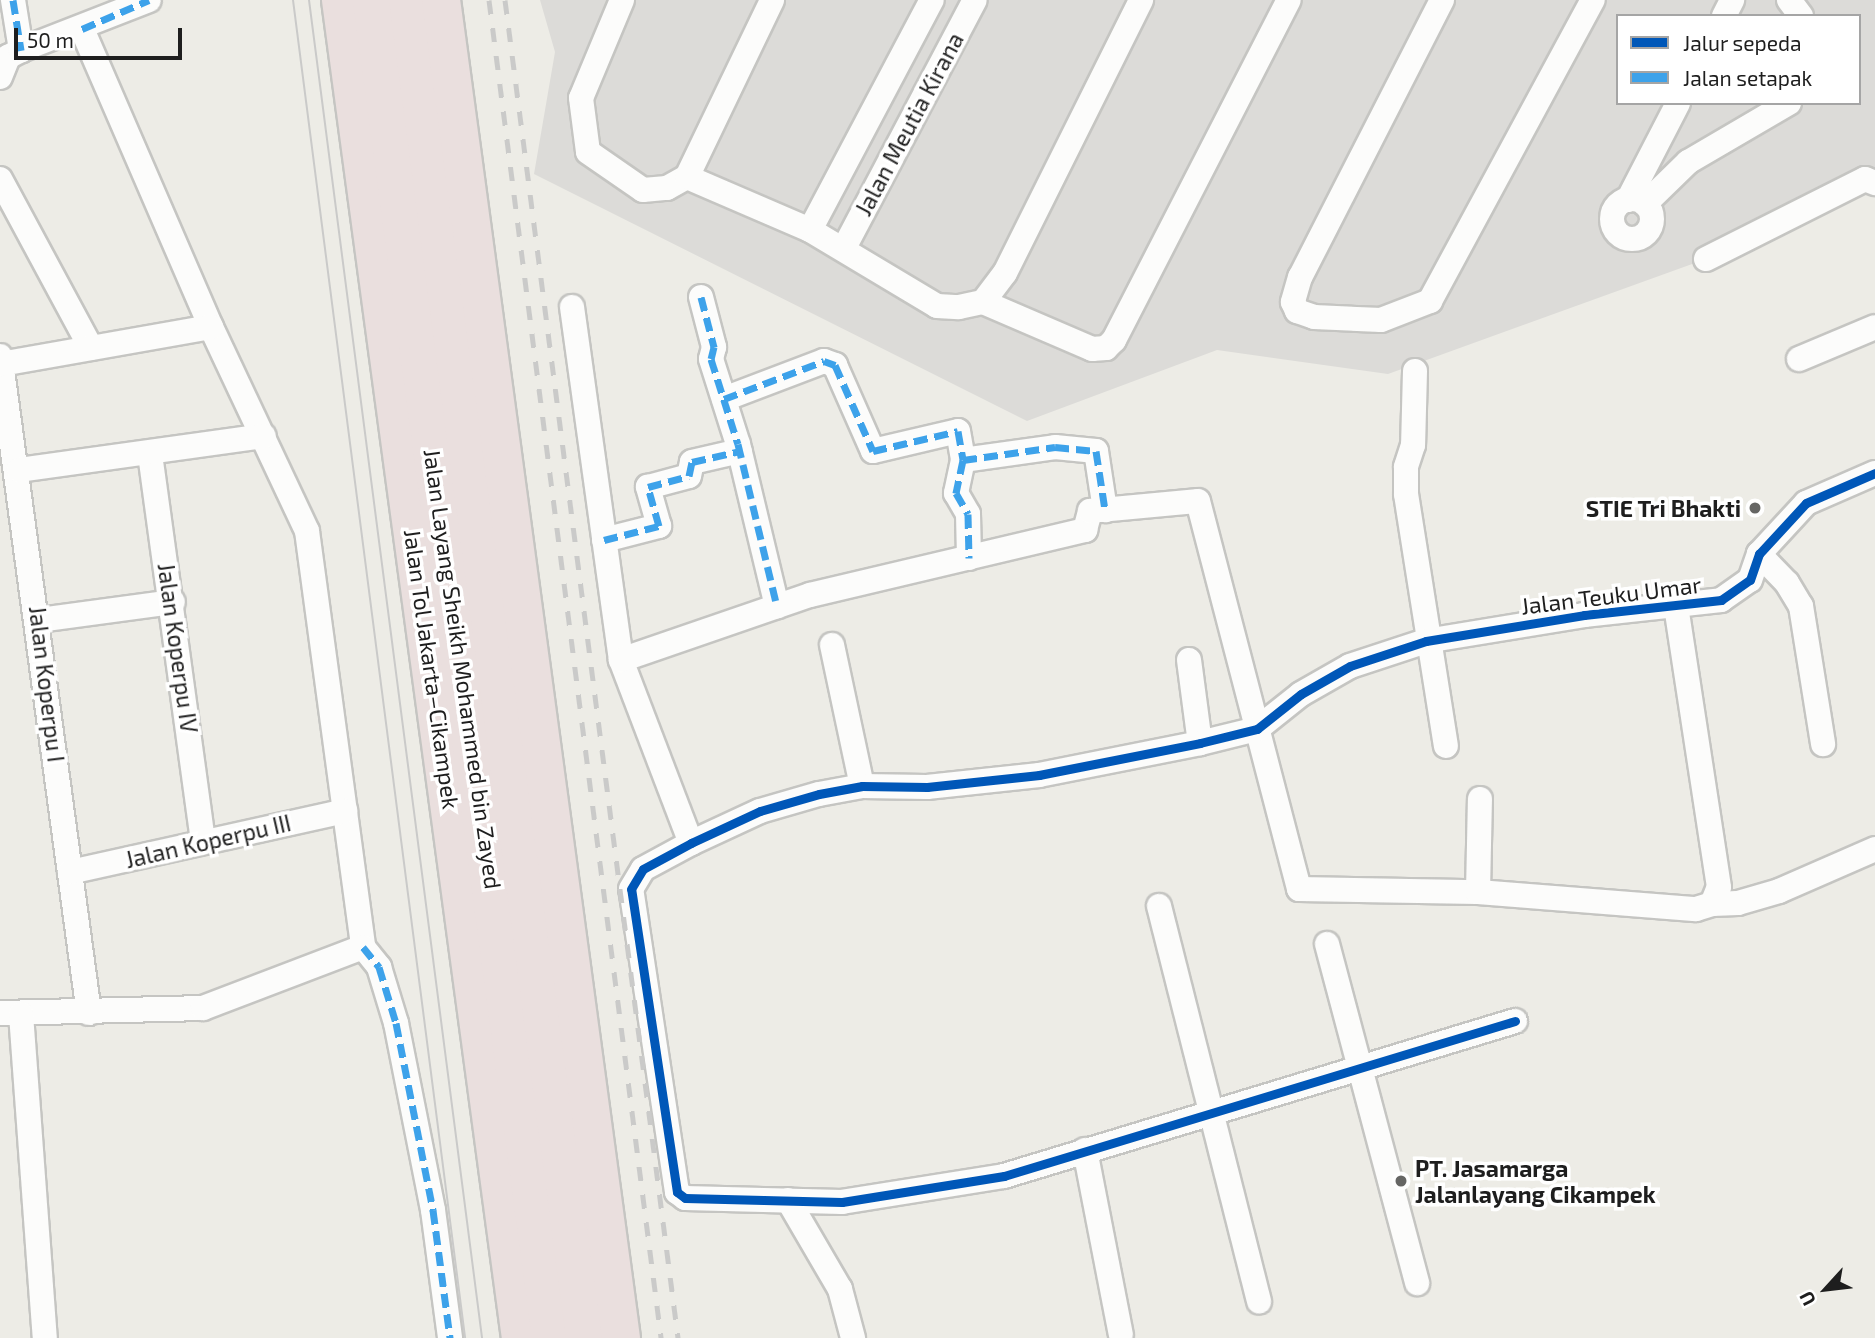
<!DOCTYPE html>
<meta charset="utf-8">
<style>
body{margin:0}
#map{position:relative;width:1875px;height:1338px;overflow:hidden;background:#edece6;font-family:"Exo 2",sans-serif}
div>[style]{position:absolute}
.residential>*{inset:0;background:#dcdbd8}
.roads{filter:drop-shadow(2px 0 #c5c5c2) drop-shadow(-2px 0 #c5c5c2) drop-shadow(0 2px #c5c5c2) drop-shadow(0 -2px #c5c5c2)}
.street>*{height:24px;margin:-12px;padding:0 12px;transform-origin:12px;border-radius:12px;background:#fcfcfb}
.street>.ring{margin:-12px;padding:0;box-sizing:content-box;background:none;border:24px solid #fcfcfb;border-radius:50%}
.highway>*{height:38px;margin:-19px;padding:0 19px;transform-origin:19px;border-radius:19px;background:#eadfde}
.tram>*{height:2px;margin:-1px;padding:0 1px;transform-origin:1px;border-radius:1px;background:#cacac9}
.rail>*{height:5px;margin-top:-2.5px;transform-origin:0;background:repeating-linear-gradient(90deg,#cacac9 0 14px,transparent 0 28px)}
.quiet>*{height:7px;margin-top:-3.5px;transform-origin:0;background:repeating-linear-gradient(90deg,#3da2ea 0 14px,transparent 0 21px)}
.cycleway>*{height:9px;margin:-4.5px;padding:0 4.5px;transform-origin:4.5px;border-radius:4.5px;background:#0057b8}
.dots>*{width:19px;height:19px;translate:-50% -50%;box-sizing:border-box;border:4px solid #fff;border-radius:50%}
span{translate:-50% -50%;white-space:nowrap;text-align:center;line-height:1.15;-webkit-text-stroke:7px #fff;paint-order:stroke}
.street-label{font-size:23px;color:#1e1e1e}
.poi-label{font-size:23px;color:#1e1e1e;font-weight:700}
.right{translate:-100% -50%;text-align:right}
.left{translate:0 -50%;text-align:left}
.legend{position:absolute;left:1616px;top:14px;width:245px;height:91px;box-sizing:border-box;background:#fff;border:2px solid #a5a5a5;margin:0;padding:9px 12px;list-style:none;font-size:21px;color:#1e1e1e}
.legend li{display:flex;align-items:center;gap:14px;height:35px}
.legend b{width:35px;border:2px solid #a5a5a5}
.north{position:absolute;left:1791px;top:1254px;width:70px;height:70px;-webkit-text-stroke:5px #fff;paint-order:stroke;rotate:243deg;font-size:19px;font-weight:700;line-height:28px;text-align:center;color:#1e1e1e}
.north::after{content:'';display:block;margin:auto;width:24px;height:32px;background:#1e1e1e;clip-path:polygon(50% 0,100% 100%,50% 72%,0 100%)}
.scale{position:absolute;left:14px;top:28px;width:168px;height:32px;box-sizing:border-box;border:4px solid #1e1e1e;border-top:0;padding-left:9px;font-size:21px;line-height:24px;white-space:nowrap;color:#1e1e1e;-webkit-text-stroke:5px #fff;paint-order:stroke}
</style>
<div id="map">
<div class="residential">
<i style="clip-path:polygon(evenodd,540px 0,1875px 0,1875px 178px,1706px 259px,1388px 374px,1217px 350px,1027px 421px,534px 174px,555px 52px,540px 0,1618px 16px,1859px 16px,1859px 103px,1618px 103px,1618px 16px)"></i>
</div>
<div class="roads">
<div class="street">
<i style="left:13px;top:0;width:51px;rotate:80.9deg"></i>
<i style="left:622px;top:0;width:106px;rotate:112.7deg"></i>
<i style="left:581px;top:98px;width:54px;rotate:82.6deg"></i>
<i style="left:588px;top:152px;width:67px;rotate:34.6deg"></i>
<i style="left:643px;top:190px;width:24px;rotate:-5deg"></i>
<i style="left:667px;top:188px;width:23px;rotate:-29deg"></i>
<i style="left:687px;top:177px;width:134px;rotate:23.3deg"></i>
<i style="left:810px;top:230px;width:148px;rotate:30.9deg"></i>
<i style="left:937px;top:306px;width:22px;rotate:3deg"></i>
<i style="left:959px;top:307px;width:25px;rotate:-12deg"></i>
<i style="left:983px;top:302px;width:36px;rotate:-53deg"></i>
<i style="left:1005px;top:273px;width:305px;rotate:-63.5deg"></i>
<i style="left:1442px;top:0;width:311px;rotate:117.1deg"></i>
<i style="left:1300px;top:277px;width:26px;rotate:106deg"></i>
<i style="left:1293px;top:302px;width:10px;rotate:66deg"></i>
<i style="left:1297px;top:311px;width:18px;rotate:19deg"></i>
<i style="left:1314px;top:317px;width:67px;rotate:2.6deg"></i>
<i style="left:1381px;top:320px;width:53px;rotate:-21.2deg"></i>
<i style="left:1430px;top:301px;width:342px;rotate:-61.6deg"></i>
<i style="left:1789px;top:0;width:20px;rotate:53deg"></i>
<i style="left:1724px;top:16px;width:18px;rotate:-63deg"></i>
<i style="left:82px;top:29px;width:325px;rotate:66.6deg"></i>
<i style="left:211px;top:327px;width:225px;rotate:64.8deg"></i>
<i style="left:307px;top:531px;width:420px;rotate:82.3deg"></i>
<i style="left:363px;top:947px;width:26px;rotate:51deg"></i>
<i style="left:379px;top:967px;width:59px;rotate:73.1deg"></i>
<i style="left:396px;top:1023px;width:191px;rotate:78.8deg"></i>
<i style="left:433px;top:1210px;width:129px;rotate:82.4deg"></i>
<i style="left:0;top:77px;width:22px;rotate:-68deg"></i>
<i style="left:8px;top:57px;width:15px;rotate:-28deg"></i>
<i style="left:21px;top:50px;width:137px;rotate:-21.3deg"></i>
<i style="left:687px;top:177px;width:196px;rotate:-64.3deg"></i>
<i style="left:0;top:179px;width:192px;rotate:61.7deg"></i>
<i class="ring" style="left:1612px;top:199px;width:16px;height:16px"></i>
<i style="left:1628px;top:200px;width:109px;rotate:-62.7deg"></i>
<i style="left:1645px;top:204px;width:60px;rotate:-44.3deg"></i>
<i style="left:1688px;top:162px;width:117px;rotate:-30.3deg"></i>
<i style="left:810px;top:230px;width:260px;rotate:-62.1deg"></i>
<i style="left:844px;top:248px;width:280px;rotate:-62.2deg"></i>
<i style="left:1706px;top:259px;width:178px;rotate:-26.7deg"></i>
<i style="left:1865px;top:179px;width:11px;rotate:22deg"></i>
<i style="left:701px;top:297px;width:52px;rotate:75.4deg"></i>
<i style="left:714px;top:347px;width:12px;rotate:104deg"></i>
<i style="left:711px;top:359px;width:89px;rotate:72.4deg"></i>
<i style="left:738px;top:444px;width:167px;rotate:76.5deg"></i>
<i style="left:983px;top:302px;width:119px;rotate:23.3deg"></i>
<i style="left:1092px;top:349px;width:14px;rotate:-4deg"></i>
<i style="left:1106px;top:348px;width:11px;rotate:-45deg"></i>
<i style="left:1114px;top:340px;width:382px;rotate:-62.8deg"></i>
<i style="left:572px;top:307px;width:356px;rotate:82.1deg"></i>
<i style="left:621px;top:660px;width:196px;rotate:69.1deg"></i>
<i style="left:0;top:356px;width:663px;rotate:82.29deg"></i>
<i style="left:1799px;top:359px;width:82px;rotate:-22.8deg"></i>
<i style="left:1px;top:364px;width:213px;rotate:-10deg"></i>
<i style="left:1415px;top:371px;width:74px;rotate:91.5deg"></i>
<i style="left:1413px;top:445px;width:23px;rotate:108deg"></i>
<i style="left:1406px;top:467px;width:27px;rotate:90deg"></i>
<i style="left:1406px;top:494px;width:255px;rotate:81deg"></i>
<i style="left:724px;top:399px;width:107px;rotate:-20.8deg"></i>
<i style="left:824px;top:361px;width:12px;rotate:20deg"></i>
<i style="left:835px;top:365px;width:94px;rotate:66.2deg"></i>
<i style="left:873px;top:451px;width:87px;rotate:-13.2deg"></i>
<i style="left:958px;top:431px;width:29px;rotate:80deg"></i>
<i style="left:963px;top:460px;width:34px;rotate:102deg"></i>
<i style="left:956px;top:493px;width:24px;rotate:60deg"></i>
<i style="left:968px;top:514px;width:44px;rotate:88.7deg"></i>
<i style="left:150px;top:454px;width:391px;rotate:82.2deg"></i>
<i style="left:963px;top:460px;width:93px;rotate:-8deg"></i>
<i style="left:1055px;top:447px;width:41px;rotate:5.6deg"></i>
<i style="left:1096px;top:451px;width:60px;rotate:81.3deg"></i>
<i style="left:19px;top:470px;width:247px;rotate:-7.9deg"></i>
<i style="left:604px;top:540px;width:57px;rotate:-14.3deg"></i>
<i style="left:659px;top:526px;width:41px;rotate:-105.8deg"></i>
<i style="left:648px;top:487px;width:42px;rotate:-15deg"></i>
<i style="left:689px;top:476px;width:14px;rotate:-78deg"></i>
<i style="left:692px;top:462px;width:49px;rotate:-12.9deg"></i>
<i style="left:1759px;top:554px;width:40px;rotate:46deg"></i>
<i style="left:1787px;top:583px;width:27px;rotate:59deg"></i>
<i style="left:1801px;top:606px;width:140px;rotate:80.9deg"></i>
<i style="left:39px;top:620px;width:135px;rotate:-7.7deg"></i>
<i style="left:832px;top:645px;width:144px;rotate:78deg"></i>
<i style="left:621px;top:660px;width:200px;rotate:-19deg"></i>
<i style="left:810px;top:595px;width:283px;rotate:-13.3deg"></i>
<i style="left:1085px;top:530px;width:20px;rotate:-75deg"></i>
<i style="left:1090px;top:511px;width:108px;rotate:-5.3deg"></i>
<i style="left:1198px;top:501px;width:401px;rotate:75.4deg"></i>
<i style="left:1299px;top:889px;width:179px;rotate:1deg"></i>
<i style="left:1478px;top:892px;width:219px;rotate:4.5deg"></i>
<i style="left:1696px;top:909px;width:17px;rotate:-17deg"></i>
<i style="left:1712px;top:904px;width:18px;rotate:-68deg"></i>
<i style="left:1719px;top:887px;width:283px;rotate:-98.7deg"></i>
<i style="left:1189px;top:660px;width:84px;rotate:82.5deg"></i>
<i style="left:70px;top:872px;width:282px;rotate:-12.5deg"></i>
<i style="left:1478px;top:892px;width:93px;rotate:-88.8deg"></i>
<i style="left:1712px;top:904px;width:26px;rotate:-2deg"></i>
<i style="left:1738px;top:903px;width:43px;rotate:-16.3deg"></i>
<i style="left:1779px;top:891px;width:105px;rotate:-23.6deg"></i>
<i style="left:1159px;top:906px;width:408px;rotate:75.8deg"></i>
<i style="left:1327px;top:944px;width:351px;rotate:75.1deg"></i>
<i style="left:0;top:1013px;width:203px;rotate:-1.4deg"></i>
<i style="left:203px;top:1008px;width:171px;rotate:-20.9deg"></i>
<i style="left:21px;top:1014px;width:325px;rotate:85.8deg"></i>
<i style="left:1515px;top:1021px;width:534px;rotate:163.13deg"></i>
<i style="left:1004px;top:1176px;width:164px;rotate:170.9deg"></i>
<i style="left:842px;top:1202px;width:157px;rotate:-178.5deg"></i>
<i style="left:685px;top:1198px;width:10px;rotate:-143deg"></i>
<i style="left:677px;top:1192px;width:306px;rotate:-98.6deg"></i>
<i style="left:631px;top:889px;width:23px;rotate:-59deg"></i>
<i style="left:643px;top:869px;width:55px;rotate:-28.4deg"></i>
<i style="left:691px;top:843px;width:76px;rotate:-24.9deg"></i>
<i style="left:760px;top:811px;width:61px;rotate:-16.1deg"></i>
<i style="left:819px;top:794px;width:44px;rotate:-10.5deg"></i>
<i style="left:862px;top:786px;width:65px;rotate:0.9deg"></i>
<i style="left:927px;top:787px;width:113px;rotate:-6.1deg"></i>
<i style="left:1039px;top:775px;width:164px;rotate:-11.2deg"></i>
<i style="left:1200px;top:743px;width:59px;rotate:-13.8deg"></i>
<i style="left:1257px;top:729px;width:56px;rotate:-38.5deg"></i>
<i style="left:1301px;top:694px;width:56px;rotate:-29.7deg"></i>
<i style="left:1350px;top:666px;width:80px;rotate:-18.2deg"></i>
<i style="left:1426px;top:641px;width:160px;rotate:-9.3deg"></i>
<i style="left:1584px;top:615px;width:138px;rotate:-6.2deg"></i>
<i style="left:1721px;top:600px;width:35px;rotate:-35deg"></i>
<i style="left:1750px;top:580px;width:28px;rotate:-71deg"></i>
<i style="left:1759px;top:554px;width:69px;rotate:-47.3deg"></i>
<i style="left:1806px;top:503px;width:75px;rotate:-23.5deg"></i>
<i style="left:1085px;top:1150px;width:188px;rotate:79deg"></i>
<i style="left:788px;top:1200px;width:103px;rotate:59.7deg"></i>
<i style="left:840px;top:1289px;width:51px;rotate:75.1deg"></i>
</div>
<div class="highway">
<i style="left:341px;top:0;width:1350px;rotate:82.34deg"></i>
<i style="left:372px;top:0;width:1350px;rotate:82.38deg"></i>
<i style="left:408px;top:0;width:1350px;rotate:82.46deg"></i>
<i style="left:441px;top:0;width:1350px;rotate:82.34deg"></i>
</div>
</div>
<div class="tram">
<i style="left:293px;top:0;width:1349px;rotate:82.67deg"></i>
<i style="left:309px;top:0;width:1349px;rotate:82.63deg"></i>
</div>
<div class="rail">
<i style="left:489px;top:0;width:1349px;rotate:82.67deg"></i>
<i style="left:505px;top:0;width:1349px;rotate:82.63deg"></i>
</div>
<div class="quiet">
<i style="left:13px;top:0;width:51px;rotate:80.9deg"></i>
<i style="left:82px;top:29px;width:73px;rotate:-23.4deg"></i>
<i style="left:701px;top:297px;width:52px;rotate:75.4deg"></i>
<i style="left:714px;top:347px;width:12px;rotate:104deg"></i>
<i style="left:711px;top:359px;width:89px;rotate:72.4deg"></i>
<i style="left:738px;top:444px;width:167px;rotate:76.5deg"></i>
<i style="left:724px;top:399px;width:107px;rotate:-20.8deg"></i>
<i style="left:824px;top:361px;width:12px;rotate:20deg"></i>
<i style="left:835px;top:365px;width:94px;rotate:66.2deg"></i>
<i style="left:873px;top:451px;width:87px;rotate:-13.2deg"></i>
<i style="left:958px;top:431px;width:29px;rotate:80deg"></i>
<i style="left:963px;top:460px;width:34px;rotate:102deg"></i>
<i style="left:956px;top:493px;width:24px;rotate:60deg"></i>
<i style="left:968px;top:514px;width:44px;rotate:88.7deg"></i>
<i style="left:963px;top:460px;width:93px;rotate:-8deg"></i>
<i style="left:1055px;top:447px;width:41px;rotate:5.6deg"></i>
<i style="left:1096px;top:451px;width:60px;rotate:81.3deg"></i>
<i style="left:604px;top:540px;width:57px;rotate:-14.3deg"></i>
<i style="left:659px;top:526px;width:41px;rotate:-105.8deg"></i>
<i style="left:648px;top:487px;width:42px;rotate:-15deg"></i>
<i style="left:689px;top:476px;width:14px;rotate:-78deg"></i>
<i style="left:692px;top:462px;width:49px;rotate:-12.9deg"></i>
<i style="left:363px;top:947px;width:26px;rotate:51deg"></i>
<i style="left:379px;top:967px;width:59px;rotate:73.1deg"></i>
<i style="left:396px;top:1023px;width:191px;rotate:78.8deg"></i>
<i style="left:433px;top:1210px;width:129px;rotate:82.4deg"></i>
</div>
<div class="cycleway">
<i style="left:1515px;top:1021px;width:534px;rotate:163.13deg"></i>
<i style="left:1004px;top:1176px;width:164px;rotate:170.9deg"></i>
<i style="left:842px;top:1202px;width:157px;rotate:-178.5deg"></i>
<i style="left:685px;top:1198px;width:10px;rotate:-143deg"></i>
<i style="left:677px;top:1192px;width:306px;rotate:-98.6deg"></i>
<i style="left:631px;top:889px;width:23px;rotate:-59deg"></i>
<i style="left:643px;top:869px;width:55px;rotate:-28.4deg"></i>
<i style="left:691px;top:843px;width:76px;rotate:-24.9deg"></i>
<i style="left:760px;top:811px;width:61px;rotate:-16.1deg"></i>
<i style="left:819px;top:794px;width:44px;rotate:-10.5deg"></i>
<i style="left:862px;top:786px;width:65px;rotate:0.9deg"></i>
<i style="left:927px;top:787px;width:113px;rotate:-6.1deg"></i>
<i style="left:1039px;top:775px;width:164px;rotate:-11.2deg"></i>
<i style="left:1200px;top:743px;width:59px;rotate:-13.8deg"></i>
<i style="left:1257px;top:729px;width:56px;rotate:-38.5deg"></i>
<i style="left:1301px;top:694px;width:56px;rotate:-29.7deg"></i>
<i style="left:1350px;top:666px;width:80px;rotate:-18.2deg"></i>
<i style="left:1426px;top:641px;width:160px;rotate:-9.3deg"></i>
<i style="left:1584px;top:615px;width:138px;rotate:-6.2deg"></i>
<i style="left:1721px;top:600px;width:35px;rotate:-35deg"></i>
<i style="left:1750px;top:580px;width:28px;rotate:-71deg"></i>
<i style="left:1759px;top:554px;width:69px;rotate:-47.3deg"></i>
<i style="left:1806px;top:503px;width:75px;rotate:-23.5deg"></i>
</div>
<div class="dots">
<i style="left:1755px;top:508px;background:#666664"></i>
<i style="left:1401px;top:1181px;background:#666664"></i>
</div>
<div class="street-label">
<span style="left:909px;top:124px;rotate:-62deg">Jalan Meutia Kirana</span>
<span style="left:1611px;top:595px;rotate:-7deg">Jalan Teuku Umar</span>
<span style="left:178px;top:648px;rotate:82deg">Jalan Koperpu IV</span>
<span style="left:432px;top:669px;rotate:82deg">Jalan Tol Jakarta–Cikampek</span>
<span style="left:463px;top:669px;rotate:82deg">Jalan Layang Sheikh Mohammed bin Zayed</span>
<span style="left:47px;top:684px;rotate:83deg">Jalan Koperpu I</span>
<span style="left:208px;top:841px;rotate:-13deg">Jalan Koperpu III</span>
</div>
<div class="poi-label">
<span class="right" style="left:1741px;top:508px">STIE Tri Bhakti</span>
<span class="left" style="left:1415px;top:1181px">PT. Jasamarga<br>Jalanlayang Cikampek</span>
</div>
<ul class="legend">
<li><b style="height:9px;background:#0057b8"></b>Jalur sepeda</li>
<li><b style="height:9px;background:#3da2ea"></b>Jalan setapak</li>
</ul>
<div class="north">U</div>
<div class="scale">50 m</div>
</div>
